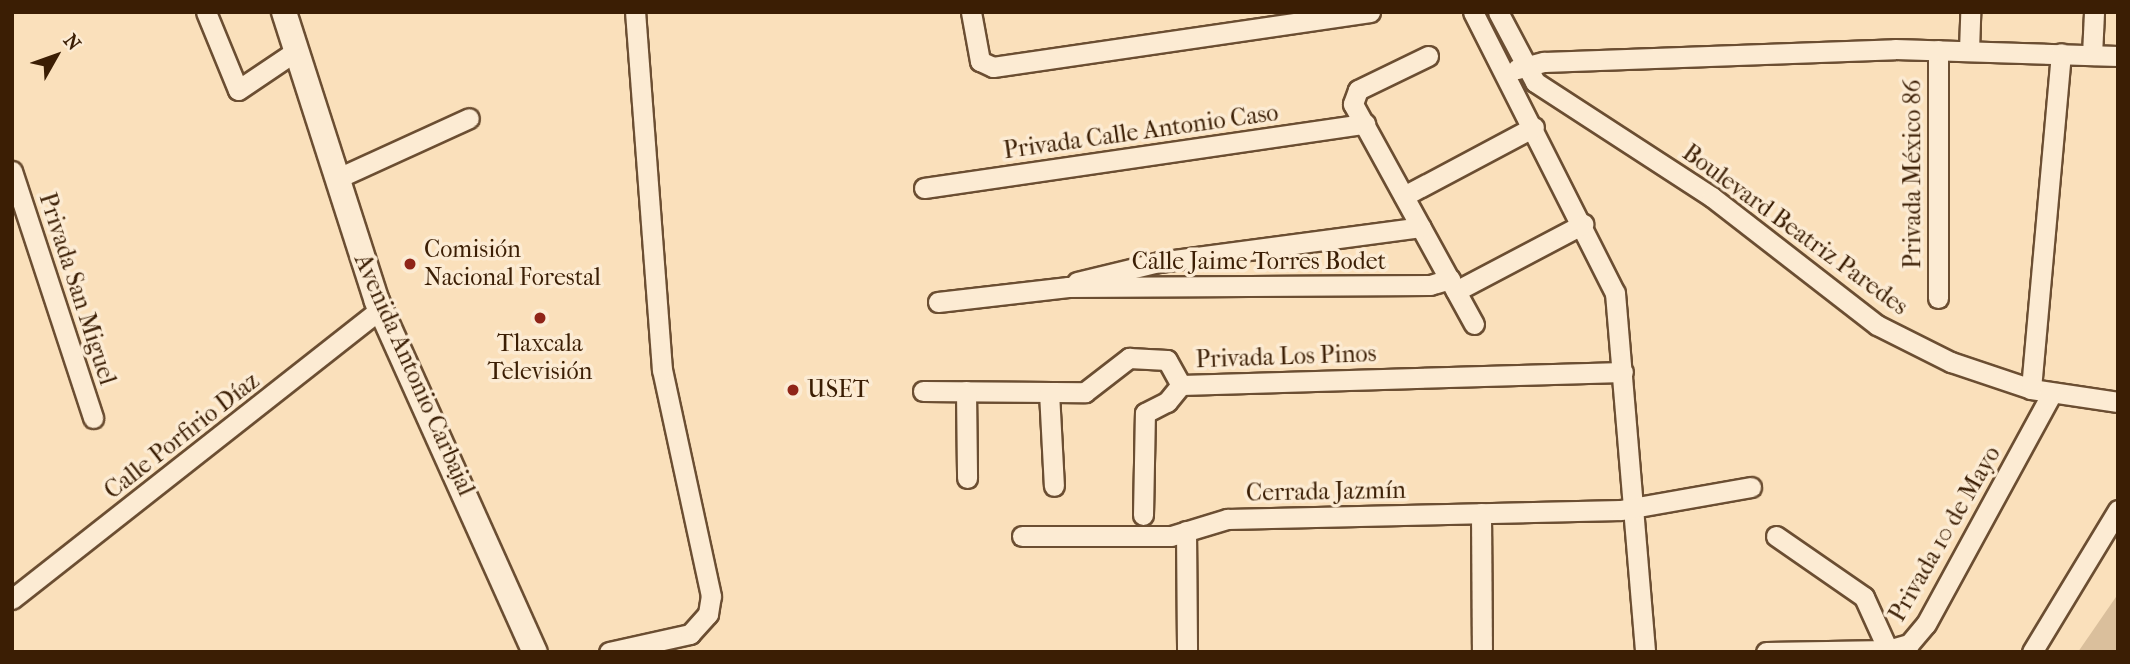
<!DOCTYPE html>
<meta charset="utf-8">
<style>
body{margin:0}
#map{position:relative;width:2130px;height:664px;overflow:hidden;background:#fae0bb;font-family:"IM FELL French Canon",serif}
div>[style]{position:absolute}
.green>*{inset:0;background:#dabf9c}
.roads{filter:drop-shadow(2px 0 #6b4e32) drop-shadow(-2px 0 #6b4e32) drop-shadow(0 2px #6b4e32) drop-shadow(0 -2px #6b4e32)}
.minor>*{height:19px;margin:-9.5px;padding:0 9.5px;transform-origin:9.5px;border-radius:9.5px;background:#fcebd3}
.tertiary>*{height:24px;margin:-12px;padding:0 12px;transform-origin:12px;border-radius:12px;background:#fcebd3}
.dots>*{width:19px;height:19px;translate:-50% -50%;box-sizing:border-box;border:4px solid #fcebd3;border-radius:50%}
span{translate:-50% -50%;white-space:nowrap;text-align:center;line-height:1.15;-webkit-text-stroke:7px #fcebd3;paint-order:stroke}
.street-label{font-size:24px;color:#3b1e04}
.poi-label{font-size:24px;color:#3b1e04}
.left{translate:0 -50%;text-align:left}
.frame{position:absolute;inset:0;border:14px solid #3b1e04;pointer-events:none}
.north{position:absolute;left:21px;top:21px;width:70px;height:70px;-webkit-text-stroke:5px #fcebd3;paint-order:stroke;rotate:50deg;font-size:19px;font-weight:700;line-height:28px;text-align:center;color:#3b1e04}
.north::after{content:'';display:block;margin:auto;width:24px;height:32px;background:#3b1e04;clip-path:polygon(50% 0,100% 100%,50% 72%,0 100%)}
</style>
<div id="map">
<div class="green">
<i style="clip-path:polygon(2118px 594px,2118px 652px,2078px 652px)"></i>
</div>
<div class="roads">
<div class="minor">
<i style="left:206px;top:12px;width:84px;rotate:67.7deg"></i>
<i style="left:238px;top:90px;width:70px;rotate:-33.9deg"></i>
<i style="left:971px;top:12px;width:50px;rotate:79.6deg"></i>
<i style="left:980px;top:61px;width:14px;rotate:25deg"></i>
<i style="left:993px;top:67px;width:381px;rotate:-8.3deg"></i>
<i style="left:1473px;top:12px;width:315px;rotate:63.2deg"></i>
<i style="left:1615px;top:293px;width:360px;rotate:85.2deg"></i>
<i style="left:1498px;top:12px;width:79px;rotate:62.1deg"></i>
<i style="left:1535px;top:82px;width:211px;rotate:33deg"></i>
<i style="left:1712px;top:197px;width:209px;rotate:37.8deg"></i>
<i style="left:1877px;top:325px;width:83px;rotate:26.6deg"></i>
<i style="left:1951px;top:362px;width:84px;rotate:18.6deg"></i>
<i style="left:2031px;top:389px;width:88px;rotate:8.5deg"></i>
<i style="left:1938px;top:50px;width:248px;rotate:90deg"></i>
<i style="left:1969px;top:50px;width:38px;rotate:-88deg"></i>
<i style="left:2092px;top:55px;width:43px;rotate:-87.3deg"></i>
<i style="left:1428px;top:56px;width:78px;rotate:154.1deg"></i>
<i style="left:1358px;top:90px;width:15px;rotate:110deg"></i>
<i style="left:1353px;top:104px;width:251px;rotate:61.2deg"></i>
<i style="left:1517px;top:69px;width:28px;rotate:-15deg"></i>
<i style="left:1544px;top:62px;width:351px;rotate:-2.1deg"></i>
<i style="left:1895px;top:49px;width:223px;rotate:1.8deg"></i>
<i style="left:12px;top:171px;width:260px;rotate:71.8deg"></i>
<i style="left:336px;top:179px;width:146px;rotate:-24.6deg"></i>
<i style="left:924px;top:188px;width:446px;rotate:-8.3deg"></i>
<i style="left:1404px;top:196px;width:147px;rotate:-28deg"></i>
<i style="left:1077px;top:282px;width:84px;rotate:-13.7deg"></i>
<i style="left:1159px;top:262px;width:264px;rotate:-7.6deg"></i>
<i style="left:1456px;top:291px;width:144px;rotate:-27.8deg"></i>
<i style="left:938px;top:302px;width:131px;rotate:-6.6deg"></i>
<i style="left:1068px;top:287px;width:362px;rotate:-0.3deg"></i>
<i style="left:1430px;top:285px;width:21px;rotate:-17deg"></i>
<i style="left:1181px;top:385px;width:442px;rotate:-1.7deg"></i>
<i style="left:2031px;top:389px;width:337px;rotate:-84.9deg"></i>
<i style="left:923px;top:391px;width:162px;rotate:0.4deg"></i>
<i style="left:1085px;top:392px;width:56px;rotate:-37.7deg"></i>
<i style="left:1129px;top:358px;width:38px;rotate:3deg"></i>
<i style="left:1167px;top:360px;width:29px;rotate:61deg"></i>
<i style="left:966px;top:391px;width:87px;rotate:89.3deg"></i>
<i style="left:1049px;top:392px;width:94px;rotate:87deg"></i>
<i style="left:1481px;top:513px;width:139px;rotate:89.6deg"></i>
<i style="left:1143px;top:515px;width:102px;rotate:-88.9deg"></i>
<i style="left:1145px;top:413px;width:25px;rotate:-27deg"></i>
<i style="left:1167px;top:402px;width:22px;rotate:-51deg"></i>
<i style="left:1186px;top:531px;width:121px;rotate:89.5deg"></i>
<i style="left:1022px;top:536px;width:149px"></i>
<i style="left:1171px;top:536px;width:59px;rotate:-16.9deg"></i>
<i style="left:1227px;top:519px;width:394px;rotate:-1.3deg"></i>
<i style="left:1621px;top:510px;width:132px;rotate:-10deg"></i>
<i style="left:1776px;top:536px;width:107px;rotate:34.7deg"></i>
<i style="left:1864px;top:597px;width:58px;rotate:65.6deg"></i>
<i style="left:12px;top:599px;width:469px;rotate:-38.2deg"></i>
<i style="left:609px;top:652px;width:83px;rotate:-12.5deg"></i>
<i style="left:690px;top:634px;width:27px;rotate:-48deg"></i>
<i style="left:708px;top:614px;width:18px;rotate:-81deg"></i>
<i style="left:711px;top:596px;width:231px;rotate:-102.2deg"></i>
<i style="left:662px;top:370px;width:359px;rotate:-94.3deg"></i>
<i style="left:1766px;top:652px;width:122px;rotate:-0.9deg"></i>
<i style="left:1888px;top:650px;width:22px;rotate:-16deg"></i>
<i style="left:1909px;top:644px;width:26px;rotate:-50deg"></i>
<i style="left:1926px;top:624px;width:261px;rotate:-61.4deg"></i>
<i style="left:2032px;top:652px;width:166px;rotate:-58.8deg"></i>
</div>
<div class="tertiary">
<i style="left:284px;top:12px;width:304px;rotate:72.2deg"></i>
<i style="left:377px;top:301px;width:385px;rotate:65.8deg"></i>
</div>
</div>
<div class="dots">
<i style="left:410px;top:264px;background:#8f2418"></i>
<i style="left:540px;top:318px;background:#8f2418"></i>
<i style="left:793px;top:390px;background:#8f2418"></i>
</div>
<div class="street-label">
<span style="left:1141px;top:132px;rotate:-8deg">Privada Calle Antonio Caso</span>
<span style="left:1913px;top:174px;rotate:-90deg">Privada México 86</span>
<span style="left:1795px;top:230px;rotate:36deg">Boulevard Beatriz Paredes</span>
<span style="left:1259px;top:262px">Calle Jaime Torres Bodet</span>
<span style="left:77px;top:289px;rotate:72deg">Privada San Miguel</span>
<span style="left:1286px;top:357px;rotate:-2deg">Privada Los Pinos</span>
<span style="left:414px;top:375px;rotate:66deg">Avenida Antonio Carbajal</span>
<span style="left:182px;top:436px;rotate:-38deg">Calle Porfirio Díaz</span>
<span style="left:1326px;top:492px;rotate:-1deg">Cerrada Jazmín</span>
<span style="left:1945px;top:534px;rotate:-60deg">Privada 10 de Mayo</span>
</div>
<div class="poi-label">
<span class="left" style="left:424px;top:264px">Comisión<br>Nacional Forestal</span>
<span style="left:540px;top:358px">Tlaxcala<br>Televisión</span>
<span class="left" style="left:807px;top:390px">USET</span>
</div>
<div class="frame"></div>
<div class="north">N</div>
</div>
